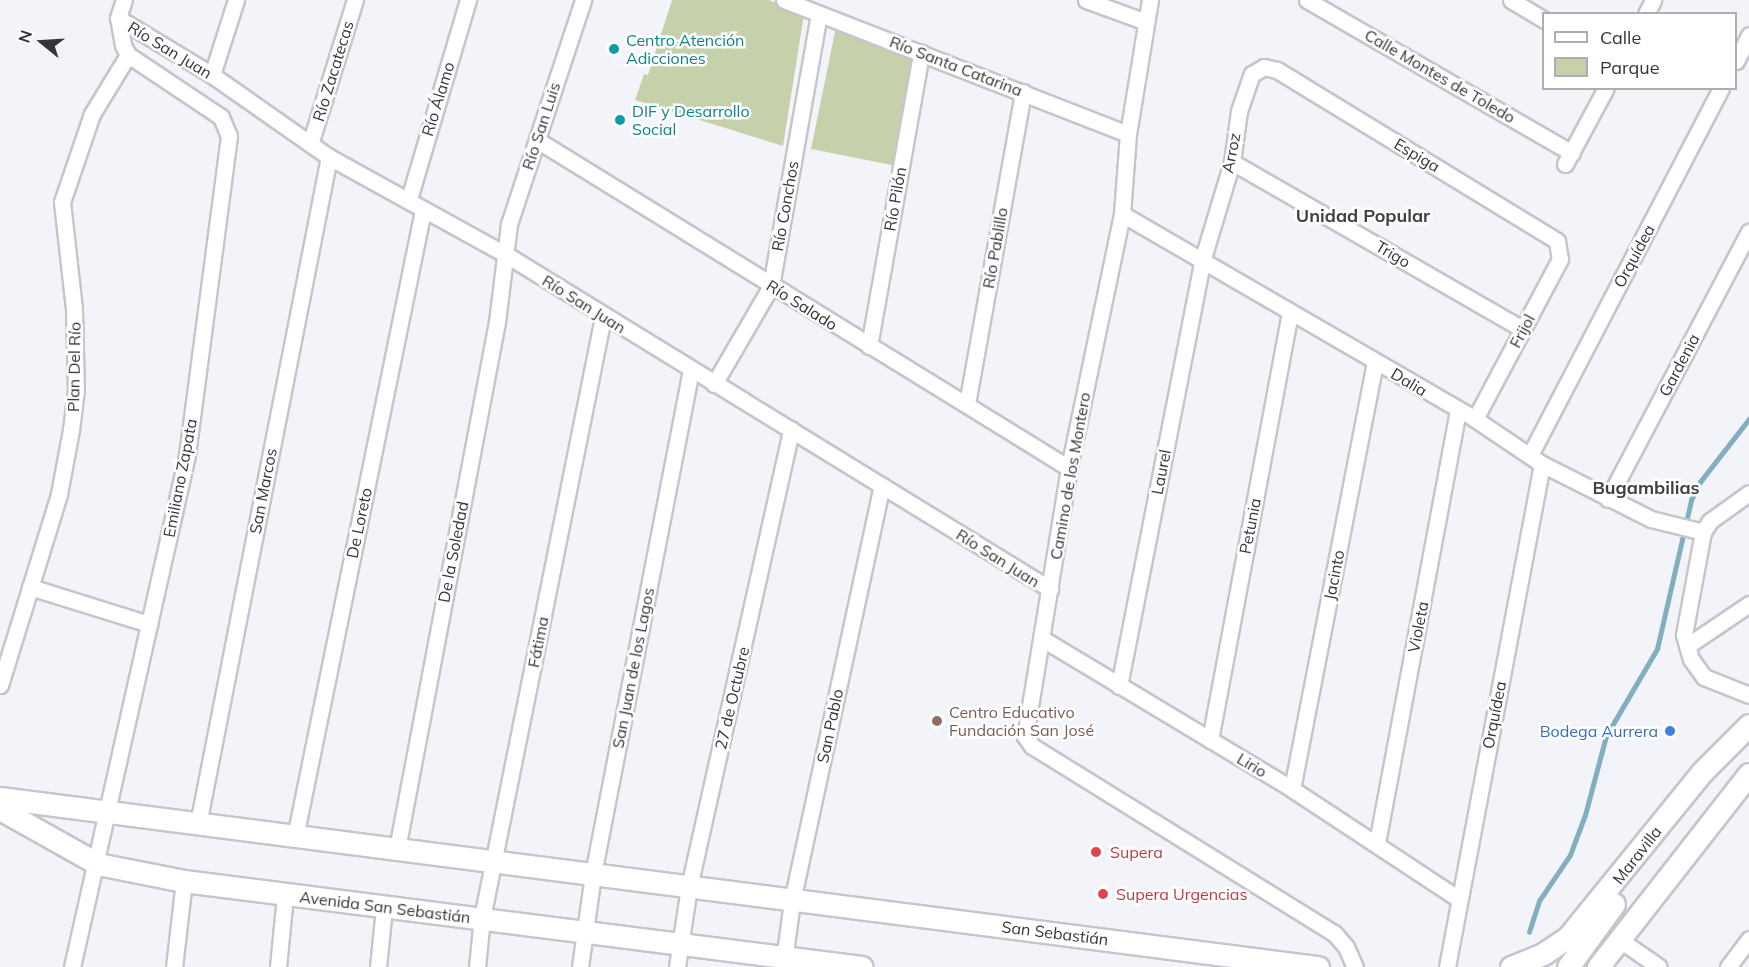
<!DOCTYPE html>
<meta charset="utf-8">
<style>
body{margin:0}
#map{position:relative;width:1749px;height:967px;overflow:hidden;background:#f3f4f9;font-family:Mulish,sans-serif}
div>[style]{position:absolute}
.green>*{inset:0;background:#c4d1ab}
.stream>*{height:4.5px;margin:-2.25px;padding:0 2.25px;transform-origin:2.25px;border-radius:2.25px;background:#81afbf}
.roads{filter:drop-shadow(2px 0 #c5c5cb) drop-shadow(-2px 0 #c5c5cb) drop-shadow(0 2px #c5c5cb) drop-shadow(0 -2px #c5c5cb)}
.minor>*{height:15px;margin:-7.5px;padding:0 7.5px;transform-origin:7.5px;border-radius:7.5px;background:#fff}
.secondary>*{height:21px;margin:-10.5px;padding:0 10.5px;transform-origin:10.5px;border-radius:10.5px;background:#fff}
.dots>*{width:16px;height:16px;translate:-50% -50%;box-sizing:border-box;border:3px solid #fff;border-radius:50%}
span{translate:-50% -50%;white-space:nowrap;text-align:center;line-height:1.15;-webkit-text-stroke:5px #fff;paint-order:stroke}
.culture-label{font-size:16px;color:#0d838f}
.left{translate:0 -50%;text-align:left}
.street-label{font-size:16px;color:#343537}
.education-label{font-size:16px;color:#785e54}
.shop-label{font-size:16px;color:#366cbe}
.right{translate:-100% -50%;text-align:right}
.health-label{font-size:16px;color:#be3a42}
.neighbourhood-label{font-size:18px;color:#404145;font-weight:700}
.legend{position:absolute;left:1542px;top:12px;width:195px;height:78px;box-sizing:border-box;background:#fff;border:2px solid #aeaeaf;margin:0;padding:8px 10px;list-style:none;font-size:18px;color:#343537}
.legend li{display:flex;align-items:center;gap:12px;height:30px}
.legend b{width:30px;border:2px solid #aeaeaf}
.north{position:absolute;left:12px;top:12px;width:60px;height:60px;-webkit-text-stroke:4px #fff;paint-order:stroke;rotate:288deg;font-size:16px;font-weight:700;line-height:24px;text-align:center;color:#343537}
.north::after{content:'';display:block;margin:auto;width:21px;height:27px;background:#343537;clip-path:polygon(50% 0,100% 100%,50% 72%,0 100%)}
</style>
<div id="map">
<div class="green">
<i style="clip-path:polygon(672px 0,769px 0,804px 14px,783px 146px,635px 100px,644px 74px,648px 75px)"></i>
<i style="clip-path:polygon(836px 27px,908px 52px,911px 60px,892px 165px,811px 149px)"></i>
</div>
<div class="stream">
<i style="left:1529px;top:932px;width:33px;rotate:-72deg"></i>
<i style="left:1539px;top:901px;width:55px;rotate:-56deg"></i>
<i style="left:1570px;top:855px;width:43px;rotate:-69.4deg"></i>
<i style="left:1585px;top:815px;width:82px;rotate:-75.1deg"></i>
<i style="left:1606px;top:736px;width:101px;rotate:-59.6deg"></i>
<i style="left:1657px;top:649px;width:153px;rotate:-77.1deg"></i>
<i style="left:1691px;top:500px;width:20px;rotate:-63deg"></i>
<i style="left:1700px;top:482px;width:80px;rotate:-52.1deg"></i>
</div>
<div class="roads">
<div class="minor">
<i style="left:784px;top:0;width:369px;rotate:21.3deg"></i>
<i style="left:1086px;top:0;width:64px;rotate:20.1deg"></i>
<i style="left:1150px;top:0;width:136px;rotate:99.3deg"></i>
<i style="left:1128px;top:134px;width:80px;rotate:94.3deg"></i>
<i style="left:1122px;top:214px;width:259px;rotate:101.8deg"></i>
<i style="left:1069px;top:468px;width:272px;rotate:99.3deg"></i>
<i style="left:1025px;top:736px;width:12px;rotate:55deg"></i>
<i style="left:1032px;top:746px;width:355px;rotate:31.8deg"></i>
<i style="left:1334px;top:933px;width:18px;rotate:49deg"></i>
<i style="left:1346px;top:947px;width:22px;rotate:66deg"></i>
<i style="left:1307px;top:0;width:306px;rotate:30deg"></i>
<i style="left:1511px;top:0;width:39px;rotate:31deg"></i>
<i style="left:1646px;top:14px;width:16px;rotate:-63deg"></i>
<i style="left:118px;top:18px;width:110px;rotate:31.2deg"></i>
<i style="left:212px;top:75px;width:143px;rotate:35deg"></i>
<i style="left:329px;top:157px;width:201px;rotate:28.9deg"></i>
<i style="left:505px;top:254px;width:640px;rotate:31.58deg"></i>
<i style="left:1736px;top:61px;width:29px;rotate:-63deg"></i>
<i style="left:212px;top:75px;width:79px;rotate:-72.3deg"></i>
<i style="left:537px;top:140px;width:625px;rotate:31.66deg"></i>
<i style="left:311px;top:141px;width:148px;rotate:-72.7deg"></i>
<i style="left:1232px;top:162px;width:336px;rotate:29.9deg"></i>
<i style="left:1565px;top:164px;width:86px;rotate:-61.7deg"></i>
<i style="left:409px;top:199px;width:208px;rotate:-73.5deg"></i>
<i style="left:1122px;top:214px;width:408px;rotate:30.1deg"></i>
<i style="left:1475px;top:419px;width:81px;rotate:33.9deg"></i>
<i style="left:1542px;top:464px;width:122px;rotate:26.8deg"></i>
<i style="left:1651px;top:519px;width:54px;rotate:14deg"></i>
<i style="left:869px;top:346px;width:298px;rotate:-79.9deg"></i>
<i style="left:714px;top:384px;width:113px;rotate:-59.8deg"></i>
<i style="left:771px;top:286px;width:276px;rotate:-80deg"></i>
<i style="left:967px;top:404px;width:317px;rotate:-79.8deg"></i>
<i style="left:1530px;top:455px;width:414px;rotate:-62.5deg"></i>
<i style="left:1749px;top:493px;width:48px;rotate:144.3deg"></i>
<i style="left:1710px;top:521px;width:13px;rotate:122deg"></i>
<i style="left:1703px;top:532px;width:105px;rotate:100.5deg"></i>
<i style="left:1684px;top:635px;width:25px;rotate:74deg"></i>
<i style="left:1691px;top:659px;width:22px;rotate:54deg"></i>
<i style="left:1704px;top:677px;width:48px;rotate:21.8deg"></i>
<i style="left:1608px;top:499px;width:302px;rotate:-62.2deg"></i>
<i style="left:30px;top:587px;width:125px;rotate:17.3deg"></i>
<i style="left:1041px;top:638px;width:293px;rotate:31deg"></i>
<i style="left:1292px;top:789px;width:200px;rotate:33.4deg"></i>
<i style="left:1687px;top:646px;width:75px;rotate:-34.1deg"></i>
<i style="left:0;top:685px;width:200px;rotate:-72.8deg"></i>
<i style="left:59px;top:494px;width:65px;rotate:-79.4deg"></i>
<i style="left:71px;top:430px;width:38px;rotate:-83deg"></i>
<i style="left:76px;top:392px;width:83px;rotate:-91.4deg"></i>
<i style="left:74px;top:309px;width:108px;rotate:-96.4deg"></i>
<i style="left:62px;top:202px;width:93px;rotate:-71.2deg"></i>
<i style="left:92px;top:114px;width:69px;rotate:-58.6deg"></i>
<i style="left:1119px;top:686px;width:436px;rotate:-78.9deg"></i>
<i style="left:1203px;top:258px;width:100px;rotate:-73.2deg"></i>
<i style="left:1232px;top:162px;width:51px;rotate:-82.2deg"></i>
<i style="left:1239px;top:111px;width:39px;rotate:-71deg"></i>
<i style="left:1252px;top:74px;width:14px;rotate:-30deg"></i>
<i style="left:1264px;top:67px;width:13px;rotate:13deg"></i>
<i style="left:1277px;top:70px;width:328px;rotate:31.4deg"></i>
<i style="left:1557px;top:241px;width:18px;rotate:81deg"></i>
<i style="left:1560px;top:259px;width:181px;rotate:118deg"></i>
<i style="left:1210px;top:740px;width:435px;rotate:-79.4deg"></i>
<i style="left:1292px;top:789px;width:435px;rotate:-79deg"></i>
<i style="left:198px;top:824px;width:680px;rotate:-78.89deg"></i>
<i style="left:295px;top:837px;width:640px;rotate:-78.46deg"></i>
<i style="left:1377px;top:843px;width:440px;rotate:-79.4deg"></i>
<i style="left:397px;top:849px;width:536px;rotate:-79.26deg"></i>
<i style="left:497px;top:322px;width:99px;rotate:-83deg"></i>
<i style="left:509px;top:224px;width:236px;rotate:-71.7deg"></i>
<i style="left:1620px;top:940px;width:47px;rotate:34.7deg"></i>
<i style="left:72px;top:967px;width:525px;rotate:-77.34deg"></i>
<i style="left:187px;top:455px;width:322px;rotate:-82.5deg"></i>
<i style="left:229px;top:136px;width:21px;rotate:-113deg"></i>
<i style="left:221px;top:117px;width:112px;rotate:-146.3deg"></i>
<i style="left:128px;top:55px;width:11px;rotate:-117deg"></i>
<i style="left:123px;top:45px;width:27px;rotate:-100deg"></i>
<i style="left:118px;top:18px;width:19px;rotate:-72deg"></i>
<i style="left:174px;top:967px;width:87px;rotate:-83.4deg"></i>
<i style="left:278px;top:967px;width:72px;rotate:-84.4deg"></i>
<i style="left:378px;top:967px;width:59px;rotate:-84.2deg"></i>
<i style="left:477px;top:967px;width:49px;rotate:-84.2deg"></i>
<i style="left:482px;top:918px;width:613px;rotate:-78.62deg"></i>
<i style="left:580px;top:967px;width:94px;rotate:-82deg"></i>
<i style="left:593px;top:874px;width:513px;rotate:-79deg"></i>
<i style="left:677px;top:967px;width:81px;rotate:-81.5deg"></i>
<i style="left:689px;top:887px;width:469px;rotate:-77.4deg"></i>
<i style="left:783px;top:967px;width:67px;rotate:-82.2deg"></i>
<i style="left:792px;top:901px;width:425px;rotate:-77.8deg"></i>
<i style="left:1447px;top:967px;width:512px;rotate:-79.3deg"></i>
<i style="left:1728px;top:967px;width:35px;rotate:-53deg"></i>
</div>
<div class="secondary">
<i style="left:0;top:798px;width:1329px;rotate:7.31deg"></i>
<i style="left:0;top:809px;width:112px;rotate:29.3deg"></i>
<i style="left:98px;top:864px;width:88px;rotate:11.2deg"></i>
<i style="left:184px;top:881px;width:683px;rotate:7.23deg"></i>
<i style="left:1511px;top:967px;width:35px;rotate:-22deg"></i>
<i style="left:1543px;top:954px;width:30px;rotate:-34deg"></i>
<i style="left:1568px;top:937px;width:214px;rotate:-50.9deg"></i>
<i style="left:1703px;top:771px;width:65px;rotate:-45deg"></i>
<i style="left:1568px;top:967px;width:78px;rotate:-53.9deg"></i>
<i style="left:1598px;top:967px;width:245px;rotate:-52deg"></i>
</div>
</div>
<div class="dots">
<i style="left:614px;top:49px;background:#0f9aa8"></i>
<i style="left:620px;top:120px;background:#0f9aa8"></i>
<i style="left:937px;top:721px;background:#8d6e63"></i>
<i style="left:1670px;top:731px;background:#3f7fe0"></i>
<i style="left:1096px;top:852px;background:#e0444e"></i>
<i style="left:1103px;top:894px;background:#e0444e"></i>
</div>
<div class="culture-label">
<span class="left" style="left:626px;top:49px">Centro Atención<br>Adicciones</span>
<span class="left" style="left:632px;top:120px">DIF y Desarrollo<br>Social</span>
</div>
<div class="street-label">
<span style="left:170px;top:50px;rotate:31deg">Río San Juan</span>
<span style="left:956px;top:66px;rotate:21deg">Río Santa Catarina</span>
<span style="left:333px;top:71px;rotate:-73deg">Río Zacatecas</span>
<span style="left:1440px;top:76px;rotate:30deg">Calle Montes de Toledo</span>
<span style="left:438px;top:99px;rotate:-73deg">Río Álamo</span>
<span style="left:541px;top:126px;rotate:-72deg">Río San Luis</span>
<span style="left:1231px;top:153px;rotate:-79deg">Arroz</span>
<span style="left:1417px;top:155px;rotate:31deg">Espiga</span>
<span style="left:895px;top:199px;rotate:-80deg">Río Pilón</span>
<span style="left:785px;top:206px;rotate:-80deg">Río Conchos</span>
<span style="left:995px;top:248px;rotate:-80deg">Río Pablillo</span>
<span style="left:1393px;top:254px;rotate:30deg">Trigo</span>
<span style="left:1634px;top:256px;rotate:-62deg">Orquídea</span>
<span style="left:584px;top:304px;rotate:32deg">Río San Juan</span>
<span style="left:802px;top:305px;rotate:32deg">Río Salado</span>
<span style="left:1522px;top:331px;rotate:-62deg">Frijol</span>
<span style="left:1679px;top:365px;rotate:-62deg">Gardenia</span>
<span style="left:74px;top:367px;rotate:-89deg">Plan Del Río</span>
<span style="left:1409px;top:382px;rotate:31deg">Dalia</span>
<span style="left:1161px;top:472px;rotate:-79deg">Laurel</span>
<span style="left:1070px;top:476px;rotate:-80deg">Camino de los Montero</span>
<span style="left:180px;top:478px;rotate:-79deg">Emiliano Zapata</span>
<span style="left:263px;top:491px;rotate:-79deg">San Marcos</span>
<span style="left:359px;top:523px;rotate:-78deg">De Loreto</span>
<span style="left:1250px;top:526px;rotate:-79deg">Petunia</span>
<span style="left:453px;top:552px;rotate:-79deg">De la Soledad</span>
<span style="left:998px;top:558px;rotate:32deg">Río San Juan</span>
<span style="left:1334px;top:575px;rotate:-79deg">Jacinto</span>
<span style="left:1418px;top:627px;rotate:-79deg">Violeta</span>
<span style="left:538px;top:642px;rotate:-79deg">Fátima</span>
<span style="left:633px;top:668px;rotate:-79deg">San Juan de los Lagos</span>
<span style="left:732px;top:698px;rotate:-77deg">27 de Octubre</span>
<span style="left:1494px;top:715px;rotate:-79deg">Orquídea</span>
<span style="left:830px;top:726px;rotate:-78deg">San Pablo</span>
<span style="left:1252px;top:765px;rotate:31deg">Lirio</span>
<span style="left:1637px;top:855px;rotate:-52deg">Maravilla</span>
<span style="left:385px;top:907px;rotate:7deg">Avenida San Sebastián</span>
<span style="left:1055px;top:933px;rotate:7deg">San Sebastián</span>
</div>
<div class="education-label">
<span class="left" style="left:949px;top:721px">Centro Educativo<br>Fundación San José</span>
</div>
<div class="shop-label">
<span class="right" style="left:1658px;top:731px">Bodega Aurrera</span>
</div>
<div class="health-label">
<span class="left" style="left:1110px;top:852px">Supera</span>
<span class="left" style="left:1116px;top:894px">Supera Urgencias</span>
</div>
<div class="neighbourhood-label">
<span style="left:1363px;top:216px">Unidad Popular</span>
<span style="left:1646px;top:488px">Bugambilias</span>
</div>
<ul class="legend">
<li><b style="height:8px;background:#fff"></b>Calle</li>
<li><b style="height:16px;background:#c4d1ab"></b>Parque</li>
</ul>
<div class="north">N</div>
</div>
